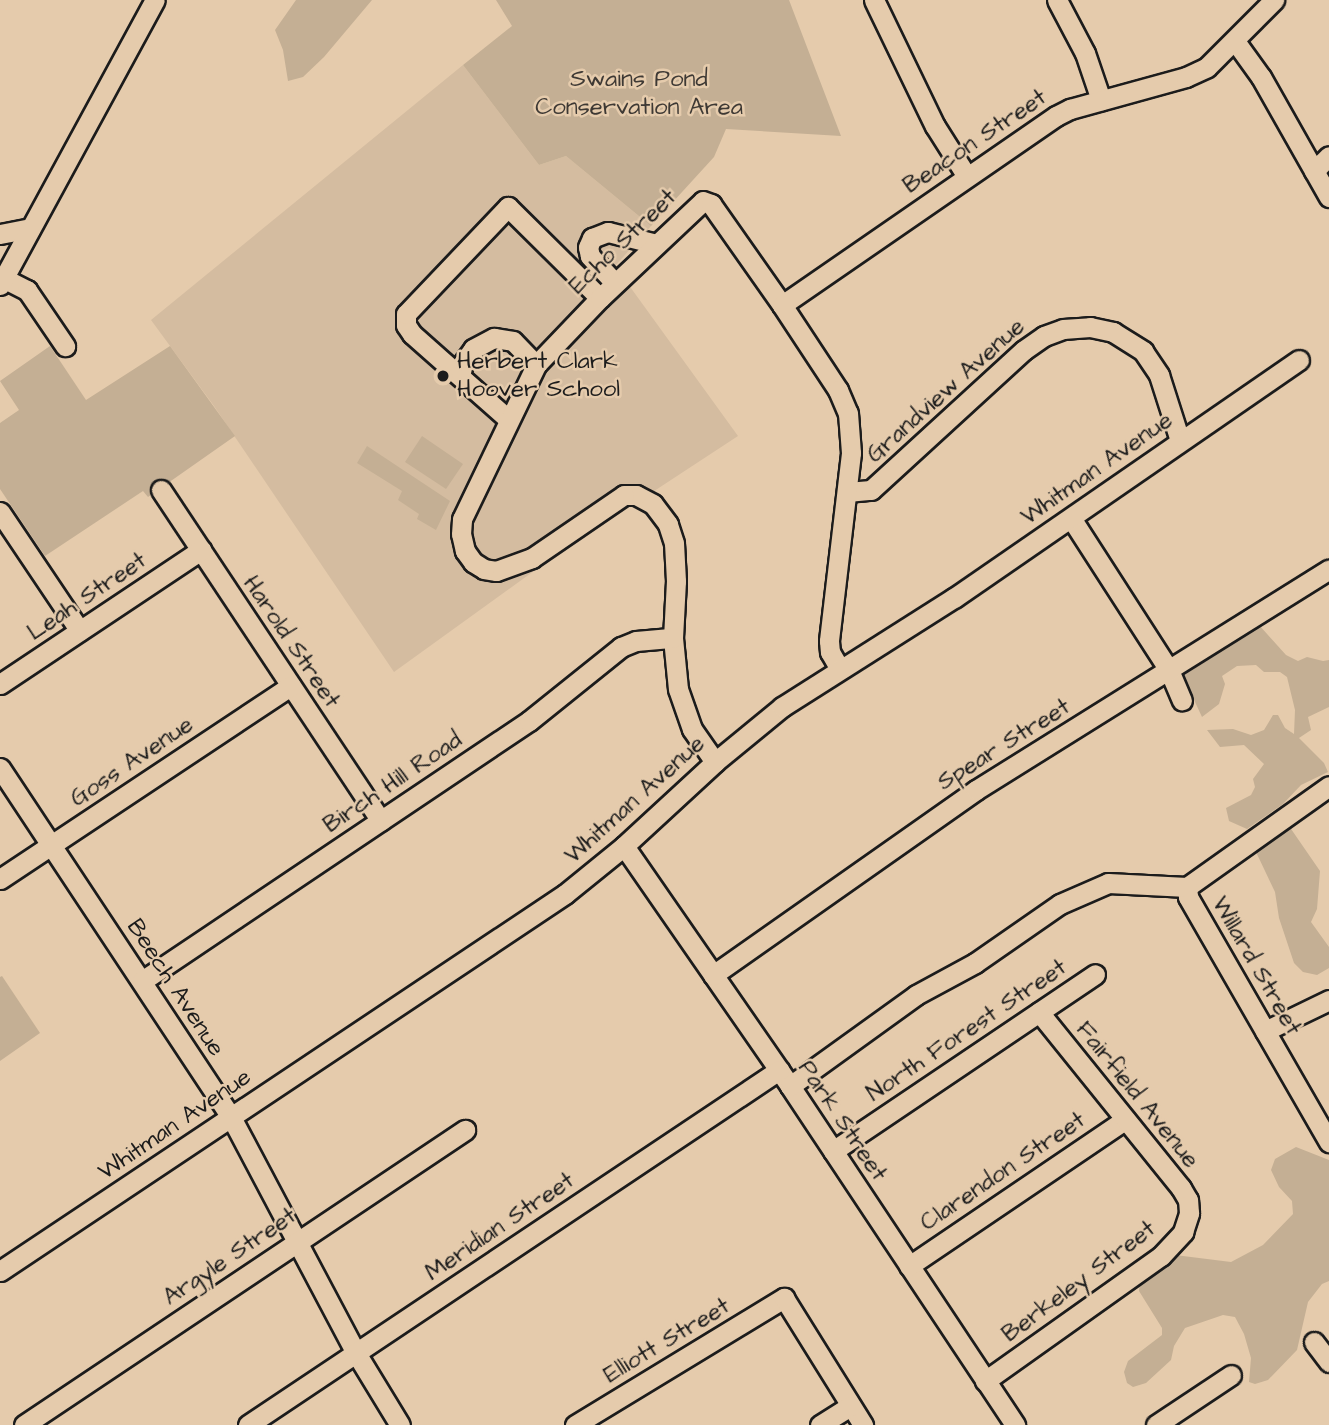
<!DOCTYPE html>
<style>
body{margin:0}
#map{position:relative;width:1329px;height:1425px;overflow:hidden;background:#e5cbac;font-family:"Architects Daughter",sans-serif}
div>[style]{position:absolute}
.built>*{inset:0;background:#d4bca0}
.green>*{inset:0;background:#c4af94}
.roads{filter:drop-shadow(2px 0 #1c1c1c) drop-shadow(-2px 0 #1c1c1c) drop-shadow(0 2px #1c1c1c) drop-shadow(0 -2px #1c1c1c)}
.minor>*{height:19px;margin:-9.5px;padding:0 9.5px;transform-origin:9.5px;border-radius:9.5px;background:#e5cbac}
.dots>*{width:19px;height:19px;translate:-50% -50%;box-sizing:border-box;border:4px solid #e5cbac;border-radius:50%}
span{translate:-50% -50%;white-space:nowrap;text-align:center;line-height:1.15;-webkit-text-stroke:5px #e5cbac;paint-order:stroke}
.park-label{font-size:24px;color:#3e3934}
.street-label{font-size:24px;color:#1c1c1c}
.poi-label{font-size:24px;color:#1c1c1c}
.left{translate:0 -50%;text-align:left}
</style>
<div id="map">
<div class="built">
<i style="clip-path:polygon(463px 65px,539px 165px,566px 156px,651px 226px,615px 266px,738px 436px,552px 558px,394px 672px,214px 406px,151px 320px)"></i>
</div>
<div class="green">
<i style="clip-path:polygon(296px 0,372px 0,324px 57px,303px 77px,288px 81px,283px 50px,275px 30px)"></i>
<i style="clip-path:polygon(496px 0,789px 0,841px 136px,726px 129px,714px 157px,651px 226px,566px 156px,539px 165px,463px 65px,512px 26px)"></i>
<i style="clip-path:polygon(50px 346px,86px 400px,170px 346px,235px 436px,148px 497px,143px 491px,45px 556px,0 489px,0 423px,19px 410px,0 381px)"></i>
<i style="clip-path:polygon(422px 436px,463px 464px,446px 489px,405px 462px)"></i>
<i style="clip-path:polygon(367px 446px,450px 501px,436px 530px,417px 519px,419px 514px,398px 500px,402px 491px,357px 463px)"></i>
<i style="clip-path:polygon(1259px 625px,1286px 655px,1298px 661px,1307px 657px,1323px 661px,1329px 660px,1329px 707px,1308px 717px,1311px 730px,1299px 738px,1324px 763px,1328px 772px,1301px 785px,1283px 804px,1247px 829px,1229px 821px,1226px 808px,1251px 795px,1255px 787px,1253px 779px,1264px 764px,1244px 745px,1220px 747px,1207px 730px,1233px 729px,1251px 735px,1264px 730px,1273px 715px,1278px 715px,1285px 728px,1294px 734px,1295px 710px,1287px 677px,1280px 672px,1264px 672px,1256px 665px,1237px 666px,1222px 676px,1225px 684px,1219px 704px,1202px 717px,1183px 676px)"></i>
<i style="clip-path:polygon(1289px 826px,1320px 871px,1317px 909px,1311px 922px,1329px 947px,1329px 968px,1317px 975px,1303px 972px,1294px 963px,1279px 918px,1275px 892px,1256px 852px)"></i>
<i style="clip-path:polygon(2px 976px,40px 1033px,0 1061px,0 977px)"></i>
<i style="clip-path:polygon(1296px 1147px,1329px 1160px,1329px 1281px,1322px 1284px,1308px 1302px,1297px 1350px,1268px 1380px,1255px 1384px,1249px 1382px,1251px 1358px,1244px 1334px,1235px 1317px,1223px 1315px,1185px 1328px,1174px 1346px,1171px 1360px,1146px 1383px,1133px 1387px,1127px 1383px,1124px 1372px,1128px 1361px,1162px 1335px,1162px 1328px,1139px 1291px,1140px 1279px,1175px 1255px,1231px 1262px,1263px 1245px,1293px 1214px,1292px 1201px,1279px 1187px,1271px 1170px,1275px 1159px)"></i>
</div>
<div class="roads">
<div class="minor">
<i style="left:874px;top:0;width:140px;rotate:64.2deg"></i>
<i style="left:935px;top:126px;width:58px;rotate:57.7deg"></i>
<i style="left:1057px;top:0;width:60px;rotate:62.2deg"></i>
<i style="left:1085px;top:53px;width:50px;rotate:71.2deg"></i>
<i style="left:1235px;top:41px;width:44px;rotate:54.2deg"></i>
<i style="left:1261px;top:77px;width:138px;rotate:60.5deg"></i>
<i style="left:1314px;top:171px;width:21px;rotate:-45deg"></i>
<i style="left:0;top:234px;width:31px;rotate:-11deg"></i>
<i style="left:3px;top:278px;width:27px;rotate:27deg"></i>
<i style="left:27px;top:290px;width:68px;rotate:55.8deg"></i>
<i style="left:615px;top:283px;width:37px;rotate:-133deg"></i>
<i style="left:590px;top:256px;width:9px;rotate:-103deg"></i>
<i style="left:588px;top:247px;width:10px;rotate:-66deg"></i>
<i style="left:592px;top:238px;width:17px;rotate:-21deg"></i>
<i style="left:608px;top:232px;width:50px;rotate:13.8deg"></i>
<i style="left:0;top:285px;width:324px;rotate:-61.5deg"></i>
<i style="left:782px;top:305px;width:333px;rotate:-34.6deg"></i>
<i style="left:1056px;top:116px;width:16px;rotate:-27deg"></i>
<i style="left:1070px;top:109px;width:120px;rotate:-15.4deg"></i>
<i style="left:1186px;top:77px;width:23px;rotate:-25deg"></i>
<i style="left:1207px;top:67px;width:95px;rotate:-45deg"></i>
<i style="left:460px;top:376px;width:13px;rotate:-77deg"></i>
<i style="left:463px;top:363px;width:17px;rotate:-54deg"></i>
<i style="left:473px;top:349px;width:24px;rotate:-28deg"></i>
<i style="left:494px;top:338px;width:19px;rotate:9deg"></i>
<i style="left:513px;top:341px;width:33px;rotate:46deg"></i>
<i style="left:508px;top:419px;width:128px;rotate:-138.5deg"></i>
<i style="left:412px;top:334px;width:11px;rotate:-124deg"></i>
<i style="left:406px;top:325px;width:11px;rotate:-90deg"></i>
<i style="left:406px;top:314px;width:148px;rotate:-46.4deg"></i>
<i style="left:508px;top:207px;width:129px;rotate:44.7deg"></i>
<i style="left:161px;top:490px;width:397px;rotate:56.4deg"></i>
<i style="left:847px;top:492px;width:24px;rotate:-5deg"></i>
<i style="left:871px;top:490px;width:207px;rotate:-42.5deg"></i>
<i style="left:1024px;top:350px;width:24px;rotate:-35deg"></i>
<i style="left:1044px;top:336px;width:20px;rotate:-20deg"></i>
<i style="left:1063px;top:329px;width:27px;rotate:-4deg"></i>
<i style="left:1090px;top:327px;width:24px;rotate:12deg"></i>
<i style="left:1113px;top:332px;width:36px;rotate:32deg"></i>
<i style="left:1143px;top:351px;width:29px;rotate:56deg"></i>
<i style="left:1159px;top:375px;width:69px;rotate:72.3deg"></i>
<i style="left:0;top:512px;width:143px;rotate:56.1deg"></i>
<i style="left:1071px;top:518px;width:181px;rotate:57.2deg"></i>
<i style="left:1169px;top:670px;width:33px;rotate:67deg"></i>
<i style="left:0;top:684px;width:242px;rotate:-33.7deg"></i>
<i style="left:715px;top:762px;width:40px;rotate:-124.9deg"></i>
<i style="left:692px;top:729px;width:42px;rotate:-109.3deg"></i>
<i style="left:678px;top:689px;width:51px;rotate:-95.6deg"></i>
<i style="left:673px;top:638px;width:57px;rotate:-87deg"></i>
<i style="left:676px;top:581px;width:38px;rotate:-93deg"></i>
<i style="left:674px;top:543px;width:20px;rotate:-108deg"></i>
<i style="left:668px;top:524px;width:25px;rotate:-127deg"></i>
<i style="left:653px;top:504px;width:19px;rotate:-152deg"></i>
<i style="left:636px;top:495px;width:12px;rotate:180deg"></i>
<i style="left:624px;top:495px;width:112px;rotate:145.6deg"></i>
<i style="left:532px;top:558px;width:38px;rotate:160deg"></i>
<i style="left:496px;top:571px;width:12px;rotate:-171deg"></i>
<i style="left:484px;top:569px;width:13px;rotate:-148deg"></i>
<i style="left:473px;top:562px;width:14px;rotate:-126deg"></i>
<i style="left:465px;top:551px;width:17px;rotate:-103deg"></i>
<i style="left:461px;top:534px;width:15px;rotate:-86deg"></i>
<i style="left:462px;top:519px;width:171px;rotate:-64.3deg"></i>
<i style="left:536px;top:365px;width:93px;rotate:-46.3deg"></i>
<i style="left:600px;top:298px;width:141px;rotate:-43.3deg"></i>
<i style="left:703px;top:201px;width:9px;rotate:21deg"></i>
<i style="left:711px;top:204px;width:123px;rotate:54.9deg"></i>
<i style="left:782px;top:305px;width:102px;rotate:56.6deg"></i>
<i style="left:838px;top:390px;width:25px;rotate:67deg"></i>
<i style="left:848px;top:413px;width:40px;rotate:85.7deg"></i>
<i style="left:851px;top:453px;width:189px;rotate:96.7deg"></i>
<i style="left:829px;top:641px;width:11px;rotate:85deg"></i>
<i style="left:830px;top:652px;width:20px;rotate:60deg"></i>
<i style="left:0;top:768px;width:419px;rotate:56.5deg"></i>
<i style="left:231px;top:1117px;width:267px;rotate:62.1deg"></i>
<i style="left:356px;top:1353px;width:84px;rotate:58.6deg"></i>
<i style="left:624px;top:846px;width:292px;rotate:55.3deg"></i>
<i style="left:790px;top:1086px;width:407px;rotate:56.4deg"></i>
<i style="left:0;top:879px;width:349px;rotate:-33.6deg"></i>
<i style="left:1187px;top:887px;width:10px;rotate:84deg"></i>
<i style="left:1188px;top:897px;width:283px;rotate:60.1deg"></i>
<i style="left:1187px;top:887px;width:174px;rotate:-35.4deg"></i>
<i style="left:713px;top:975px;width:322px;rotate:-35.1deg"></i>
<i style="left:976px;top:790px;width:416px;rotate:-32deg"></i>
<i style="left:142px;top:981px;width:466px;rotate:-33.9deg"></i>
<i style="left:529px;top:721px;width:118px;rotate:-38.8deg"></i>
<i style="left:621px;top:647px;width:16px;rotate:-22deg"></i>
<i style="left:636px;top:641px;width:37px;rotate:-5deg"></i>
<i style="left:1265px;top:1031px;width:71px;rotate:-25.8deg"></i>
<i style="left:790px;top:1086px;width:155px;rotate:-35.8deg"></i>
<i style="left:916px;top:995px;width:67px;rotate:-28.5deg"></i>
<i style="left:975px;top:963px;width:103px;rotate:-34.8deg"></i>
<i style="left:1060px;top:904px;width:52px;rotate:-23.6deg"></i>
<i style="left:1108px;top:883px;width:79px;rotate:2.9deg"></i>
<i style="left:833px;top:1151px;width:316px;rotate:-34deg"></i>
<i style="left:909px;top:1266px;width:261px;rotate:-34.1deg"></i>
<i style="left:0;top:1271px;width:679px;rotate:-33.71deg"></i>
<i style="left:565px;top:894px;width:76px;rotate:-39.1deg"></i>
<i style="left:624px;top:846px;width:124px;rotate:-42.7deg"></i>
<i style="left:715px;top:762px;width:87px;rotate:-39.4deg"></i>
<i style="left:782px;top:707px;width:204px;rotate:-32.4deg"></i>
<i style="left:954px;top:598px;width:419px;rotate:-34.6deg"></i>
<i style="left:1314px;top:1342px;width:25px;rotate:53deg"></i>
<i style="left:985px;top:1381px;width:216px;rotate:-35.4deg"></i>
<i style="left:1161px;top:1256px;width:33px;rotate:-47deg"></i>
<i style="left:1183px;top:1232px;width:20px;rotate:-72deg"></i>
<i style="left:1189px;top:1213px;width:13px;rotate:-94deg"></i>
<i style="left:1188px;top:1200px;width:14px;rotate:-120deg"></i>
<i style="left:1181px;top:1188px;width:226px;rotate:-128.9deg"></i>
<i style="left:24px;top:1425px;width:531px;rotate:-33.78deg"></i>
<i style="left:248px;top:1425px;width:639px;rotate:-33.76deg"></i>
<i style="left:575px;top:1425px;width:245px;rotate:-31.3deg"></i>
<i style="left:784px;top:1298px;width:150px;rotate:58.1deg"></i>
<i style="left:820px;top:1425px;width:36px;rotate:-32deg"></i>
<i style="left:1156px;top:1425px;width:90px;rotate:-33.7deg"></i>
</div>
</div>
<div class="dots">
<i style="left:443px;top:376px;background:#1c1c1c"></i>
</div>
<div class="park-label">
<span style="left:639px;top:94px">Swains Pond<br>Conservation Area</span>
</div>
<div class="street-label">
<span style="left:975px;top:142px;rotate:-34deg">Beacon Street</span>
<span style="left:623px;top:242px;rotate:-44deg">Echo Street</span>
<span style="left:946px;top:391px;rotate:-42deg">Grandview Avenue</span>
<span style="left:1097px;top:469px;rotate:-35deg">Whitman Avenue</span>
<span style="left:87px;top:597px;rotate:-34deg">Leah Street</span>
<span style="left:291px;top:642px;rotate:56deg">Harold Street</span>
<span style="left:1004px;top:745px;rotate:-32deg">Spear Street</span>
<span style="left:132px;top:762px;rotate:-34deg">Goss Avenue</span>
<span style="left:393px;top:783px;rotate:-34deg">Birch Hill Road</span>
<span style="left:635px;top:800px;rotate:-42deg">Whitman Avenue</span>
<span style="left:1256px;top:966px;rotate:60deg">Willard Street</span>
<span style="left:175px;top:988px;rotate:57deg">Beech Avenue</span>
<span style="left:967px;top:1031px;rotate:-34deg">North Forest Street</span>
<span style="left:1137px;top:1095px;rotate:51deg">Fairfield Avenue</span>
<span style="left:842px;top:1121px;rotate:56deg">Park Street</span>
<span style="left:175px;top:1125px;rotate:-34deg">Whitman Avenue</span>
<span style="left:1003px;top:1172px;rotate:-34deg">Clarendon Street</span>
<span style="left:500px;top:1227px;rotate:-34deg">Meridian Street</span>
<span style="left:230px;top:1257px;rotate:-34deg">Argyle Street</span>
<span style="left:1079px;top:1282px;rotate:-37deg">Berkeley Street</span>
<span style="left:667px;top:1341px;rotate:-31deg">Elliott Street</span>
</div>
<div class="poi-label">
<span class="left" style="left:457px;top:376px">Herbert Clark<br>Hoover School</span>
</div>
</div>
